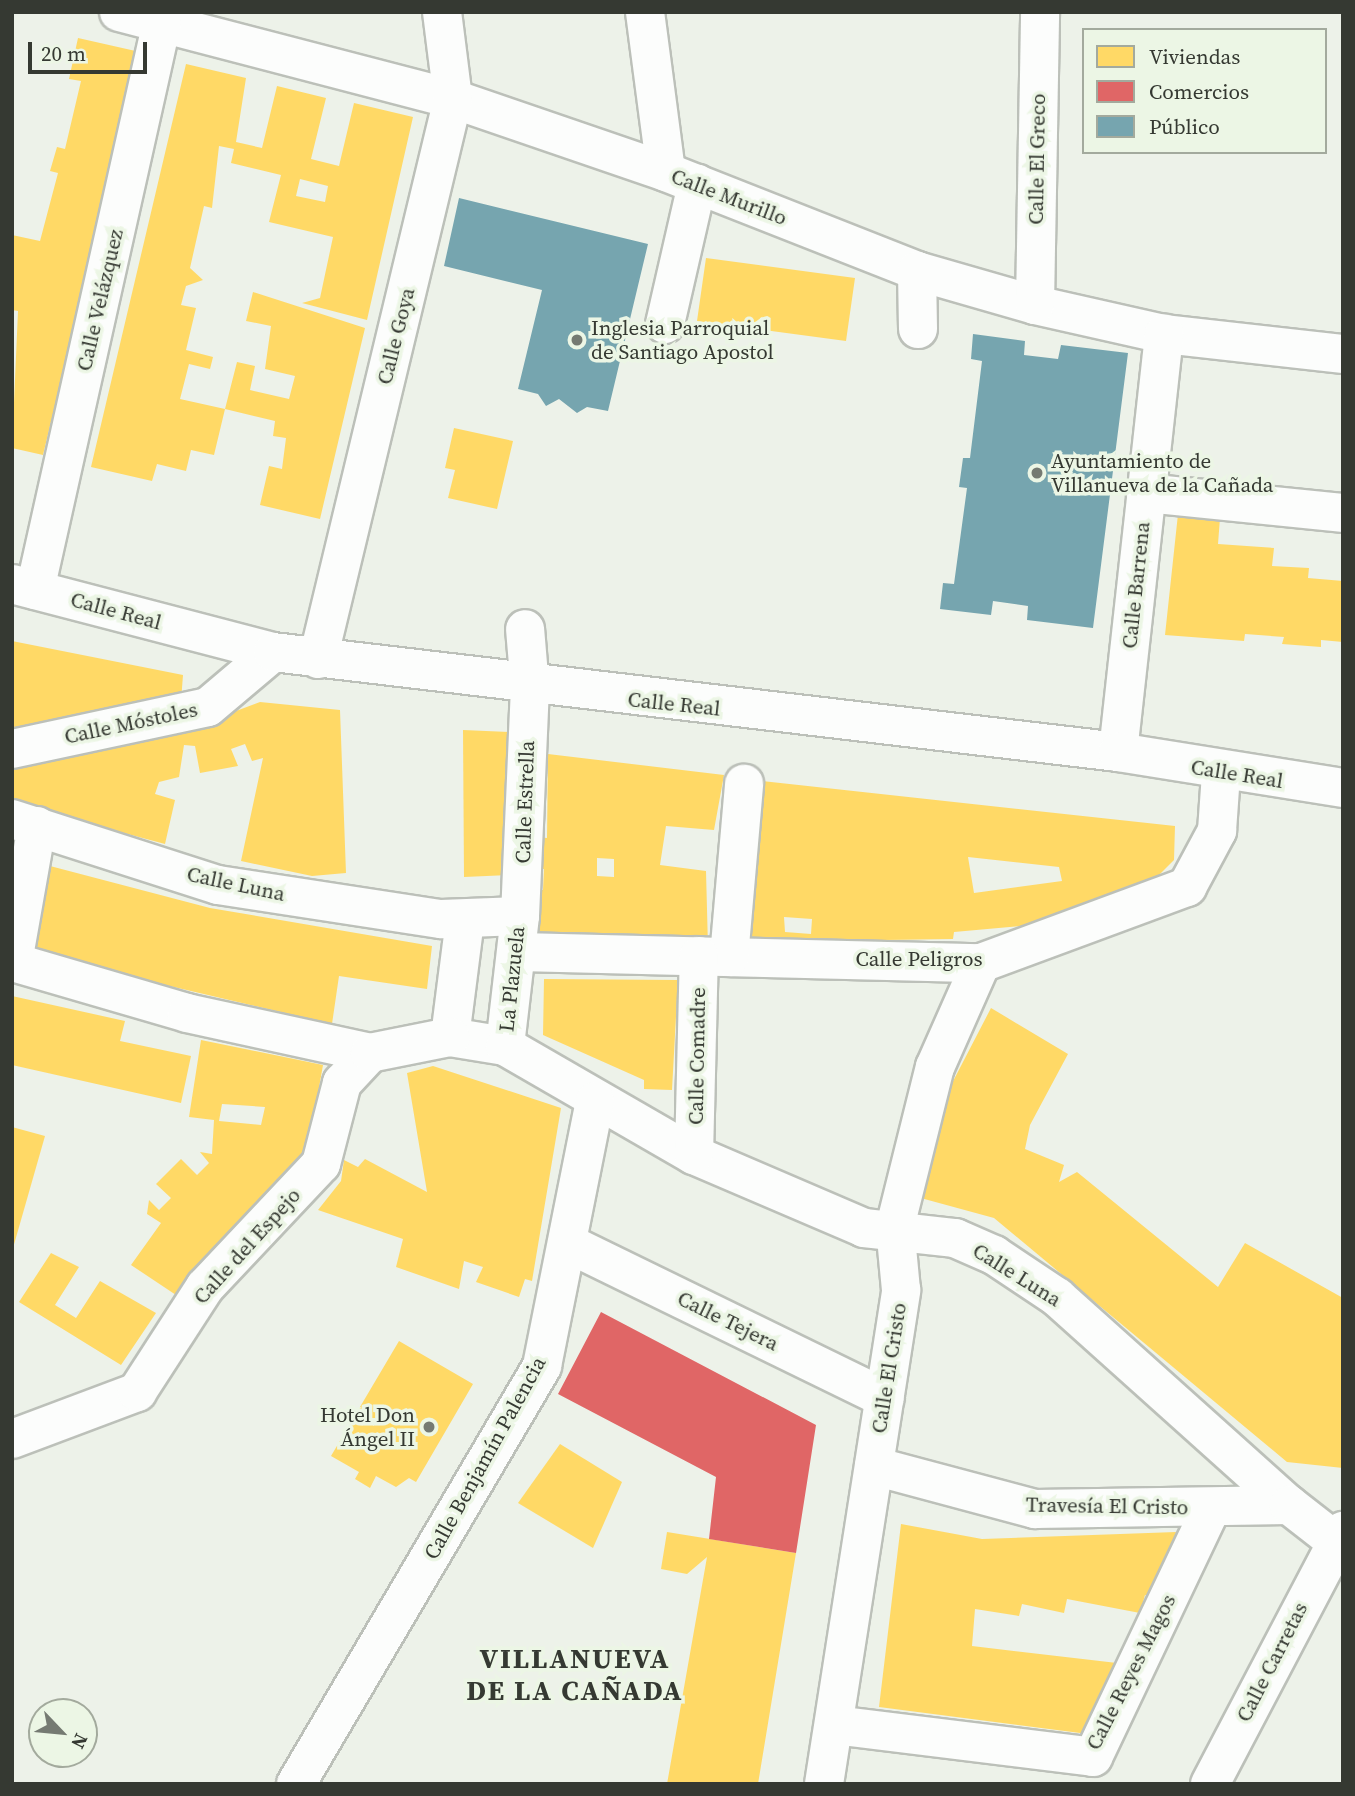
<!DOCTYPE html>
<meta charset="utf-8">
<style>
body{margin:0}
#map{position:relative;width:1355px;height:1796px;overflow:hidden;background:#edf2e9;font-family:"Source Serif 4",serif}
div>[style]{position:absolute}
.homes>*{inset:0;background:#ffd966}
.shops>*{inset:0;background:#e06666}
.public>*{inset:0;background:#76a5af}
.roads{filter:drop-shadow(2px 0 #bcc0b9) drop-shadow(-2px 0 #bcc0b9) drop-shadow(0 2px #bcc0b9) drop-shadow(0 -2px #bcc0b9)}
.street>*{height:38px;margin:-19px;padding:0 19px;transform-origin:19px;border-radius:19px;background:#fcfdfc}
.secondary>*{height:38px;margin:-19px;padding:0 19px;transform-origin:19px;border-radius:19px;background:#fcfdfc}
.dots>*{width:19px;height:19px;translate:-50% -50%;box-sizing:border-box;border:4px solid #ecf6e5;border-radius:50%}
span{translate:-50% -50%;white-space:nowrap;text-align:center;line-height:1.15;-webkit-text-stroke:7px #ecf6e5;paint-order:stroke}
.street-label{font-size:21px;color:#353932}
.poi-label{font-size:21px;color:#353932}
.left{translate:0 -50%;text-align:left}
.right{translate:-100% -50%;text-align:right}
.district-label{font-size:28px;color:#353932;font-weight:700;letter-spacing:2px}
.frame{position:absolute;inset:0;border:14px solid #353932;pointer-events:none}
.legend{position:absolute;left:1082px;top:28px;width:245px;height:126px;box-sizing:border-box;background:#ecf6e5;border:2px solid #a3aa9d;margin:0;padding:9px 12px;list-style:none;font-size:21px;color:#353932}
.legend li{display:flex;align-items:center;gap:14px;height:35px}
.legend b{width:35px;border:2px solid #a3aa9d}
.north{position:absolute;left:28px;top:1698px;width:70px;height:70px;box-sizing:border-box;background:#ecf6e5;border:2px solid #a3aa9d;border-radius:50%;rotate:116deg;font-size:19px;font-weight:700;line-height:28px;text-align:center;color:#353932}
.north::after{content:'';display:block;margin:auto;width:24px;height:32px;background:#757a72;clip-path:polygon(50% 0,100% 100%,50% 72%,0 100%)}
.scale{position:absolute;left:28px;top:42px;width:119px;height:32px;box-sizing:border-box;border:4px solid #353932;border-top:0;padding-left:9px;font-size:21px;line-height:24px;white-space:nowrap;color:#353932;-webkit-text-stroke:5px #ecf6e5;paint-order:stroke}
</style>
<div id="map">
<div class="homes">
<i style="clip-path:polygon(78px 38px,140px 52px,43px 455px,12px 448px,18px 311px,12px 310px,12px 235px,40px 241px,58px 173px,50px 171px,57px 147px,65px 149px,81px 81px,69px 79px)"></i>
<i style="clip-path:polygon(evenodd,186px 64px,246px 78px,236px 142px,262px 148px,277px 86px,326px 98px,311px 159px,339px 166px,354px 103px,413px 117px,367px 320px,302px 303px,320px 298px,333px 237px,269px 222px,281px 175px,231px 163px,234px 149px,219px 146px,212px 208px,204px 206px,190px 268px,203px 280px,186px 286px,181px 305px,196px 308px,186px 350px,213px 357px,210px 369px,189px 364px,180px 399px,225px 409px,214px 455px,191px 450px,186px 471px,157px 464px,152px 481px,91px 467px,186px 64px,300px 179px,328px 186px,325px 202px,296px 196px,300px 179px)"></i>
<i style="clip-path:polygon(706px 258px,855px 278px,846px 341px,697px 321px)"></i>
<i style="clip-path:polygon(253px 292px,365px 328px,320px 519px,260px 505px,269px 466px,282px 469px,286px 438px,273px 436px,275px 421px,225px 409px,237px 362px,255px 366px,250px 390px,289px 399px,295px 376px,265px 369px,271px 326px,246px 321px)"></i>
<i style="clip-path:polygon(454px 428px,513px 441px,497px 509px,448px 498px,455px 470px,445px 468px)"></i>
<i style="clip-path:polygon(1178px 514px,1220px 518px,1218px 544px,1274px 548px,1272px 566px,1309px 568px,1308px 578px,1343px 581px,1343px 642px,1321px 640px,1321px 647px,1282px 644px,1284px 637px,1245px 634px,1244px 641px,1165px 635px)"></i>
<i style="clip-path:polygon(12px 641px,183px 675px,181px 701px,12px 733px)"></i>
<i style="clip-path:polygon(260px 702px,340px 710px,346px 873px,312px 876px,241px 861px,263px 758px,252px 761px,245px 744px,231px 749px,238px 766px,200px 773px,195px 746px,184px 745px,179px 777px,159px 782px,155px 794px,175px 800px,165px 844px,12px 803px,12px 769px,191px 728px)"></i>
<i style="clip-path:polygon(463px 730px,509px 732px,509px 875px,464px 877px)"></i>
<i style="clip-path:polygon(evenodd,548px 754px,724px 775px,714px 830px,666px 826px,660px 865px,706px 871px,708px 947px,535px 939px,536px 890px,543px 890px,544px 869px,536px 868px,537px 837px,547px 838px,548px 754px,597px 858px,614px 859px,614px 877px,597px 876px,597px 858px)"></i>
<i style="clip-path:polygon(evenodd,761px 781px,1175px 826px,1174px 860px,1147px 887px,1067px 922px,954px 932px,953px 939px,741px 942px,761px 781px,968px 857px,1059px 867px,1062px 881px,974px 893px,968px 857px,761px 781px,784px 917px,812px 919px,811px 934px,785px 932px,784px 917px)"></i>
<i style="clip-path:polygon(50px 866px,210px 908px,432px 946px,427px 989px,339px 976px,332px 1024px,33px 954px)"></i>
<i style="clip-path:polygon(544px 979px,678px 980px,672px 1090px,644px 1089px,644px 1080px,543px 1035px)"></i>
<i style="clip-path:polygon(12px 996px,125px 1021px,120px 1041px,191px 1056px,181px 1103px,12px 1065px)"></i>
<i style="clip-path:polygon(991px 1008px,1068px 1054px,1030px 1125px,1025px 1149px,1064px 1165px,1059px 1182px,1077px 1172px,1218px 1287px,1245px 1243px,1343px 1298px,1343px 1468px,1287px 1462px,994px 1218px,917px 1197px,949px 1089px)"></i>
<i style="clip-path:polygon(evenodd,201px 1040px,323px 1065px,306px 1161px,179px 1297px,131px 1265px,161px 1223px,147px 1214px,149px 1200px,159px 1210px,171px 1198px,156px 1184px,181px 1159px,197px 1175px,209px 1163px,200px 1152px,212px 1154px,214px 1120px,189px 1117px,201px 1040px,222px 1104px,265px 1107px,261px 1125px,219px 1121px,222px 1104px)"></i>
<i style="clip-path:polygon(433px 1066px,561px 1108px,532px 1281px,525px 1279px,519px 1297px,476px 1282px,483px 1267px,464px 1261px,459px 1289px,396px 1267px,403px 1239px,318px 1210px,341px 1181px,344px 1160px,358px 1167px,365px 1159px,427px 1192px,407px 1073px)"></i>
<i style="clip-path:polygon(12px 1127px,45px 1136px,13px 1248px,12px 1248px)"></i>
<i style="clip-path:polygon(51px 1253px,79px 1267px,55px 1305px,76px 1318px,100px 1281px,156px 1313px,121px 1365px,19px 1302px)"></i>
<i style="clip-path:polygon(399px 1341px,473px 1384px,416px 1482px,409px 1478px,396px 1487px,376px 1476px,370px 1488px,355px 1479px,359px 1472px,331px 1456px)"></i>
<i style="clip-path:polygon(560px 1444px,622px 1482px,593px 1548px,518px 1503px)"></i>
<i style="clip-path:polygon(901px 1524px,982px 1539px,1176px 1532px,1156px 1598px,1145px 1595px,1140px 1613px,1067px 1599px,1064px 1613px,1022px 1604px,1019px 1616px,975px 1609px,972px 1646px,1117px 1663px,1088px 1734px,879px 1707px)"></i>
<i style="clip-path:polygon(667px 1532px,796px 1553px,758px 1784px,667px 1784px,707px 1557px,687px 1574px,661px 1569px)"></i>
</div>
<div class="shops">
<i style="clip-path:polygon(601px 1312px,816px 1425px,796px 1553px,709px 1539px,716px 1477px,558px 1394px)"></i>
</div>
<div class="public">
<i style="clip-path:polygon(459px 198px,648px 244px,608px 411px,587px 407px,577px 413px,559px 399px,546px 406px,538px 394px,518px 389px,542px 290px,444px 266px)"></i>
<i style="clip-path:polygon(973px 334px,1025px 341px,1024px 355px,1058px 359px,1061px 345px,1128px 353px,1093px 628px,1027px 620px,1028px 606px,993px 601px,991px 615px,940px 609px,943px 583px,954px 584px,967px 488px,959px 487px,963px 458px,970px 458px,982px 361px,971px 359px)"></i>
</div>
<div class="roads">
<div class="street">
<i style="left:119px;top:12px;width:345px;rotate:14.6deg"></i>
<i style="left:453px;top:99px;width:225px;rotate:18.9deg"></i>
<i style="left:666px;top:172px;width:270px;rotate:21.5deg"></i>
<i style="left:917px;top:271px;width:123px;rotate:16.1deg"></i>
<i style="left:1035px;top:305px;width:132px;rotate:12.7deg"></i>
<i style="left:1164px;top:334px;width:180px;rotate:6.4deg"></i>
<i style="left:645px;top:12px;width:161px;rotate:82.5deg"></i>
<i style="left:917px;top:271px;width:58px;rotate:89deg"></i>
<i style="left:1035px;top:305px;width:293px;rotate:-89deg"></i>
<i style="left:665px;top:324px;width:144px;rotate:-77.1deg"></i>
<i style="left:1146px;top:493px;width:198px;rotate:5.8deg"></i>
<i style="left:35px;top:590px;width:582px;rotate:-77.4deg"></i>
<i style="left:162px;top:22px;width:13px;rotate:-129deg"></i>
<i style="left:318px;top:659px;width:576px;rotate:-76.45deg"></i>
<i style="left:453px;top:99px;width:88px;rotate:-97.2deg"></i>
<i style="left:12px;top:749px;width:200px;rotate:-12.1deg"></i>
<i style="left:208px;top:707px;width:85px;rotate:-40.2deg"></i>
<i style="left:1118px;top:752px;width:421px;rotate:-83.7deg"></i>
<i style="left:12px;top:819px;width:216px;rotate:17.8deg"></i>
<i style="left:218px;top:885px;width:226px;rotate:8.7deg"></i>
<i style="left:441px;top:919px;width:79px;rotate:-2.2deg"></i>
<i style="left:520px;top:916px;width:131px;rotate:96.6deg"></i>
<i style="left:505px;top:1046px;width:56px;rotate:-170.7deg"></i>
<i style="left:450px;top:1037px;width:118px;rotate:-82.7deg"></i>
<i style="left:37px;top:826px;width:138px;rotate:100deg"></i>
<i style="left:13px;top:962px;width:181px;rotate:16.3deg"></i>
<i style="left:187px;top:1013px;width:187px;rotate:12.3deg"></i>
<i style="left:520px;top:916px;width:228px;rotate:-87.5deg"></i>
<i style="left:530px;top:688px;width:59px;rotate:-94.8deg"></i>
<i style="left:518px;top:952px;width:463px;rotate:1.4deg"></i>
<i style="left:981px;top:963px;width:220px;rotate:-20.3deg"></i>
<i style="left:1187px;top:887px;width:64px;rotate:-61.8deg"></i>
<i style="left:1217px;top:831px;width:57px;rotate:-86deg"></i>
<i style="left:729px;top:957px;width:174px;rotate:-85deg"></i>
<i style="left:505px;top:1046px;width:218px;rotate:30deg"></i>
<i style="left:694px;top:1155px;width:185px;rotate:23.2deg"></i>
<i style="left:864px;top:1228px;width:92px;rotate:6.3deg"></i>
<i style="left:955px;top:1238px;width:43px;rotate:23.6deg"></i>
<i style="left:994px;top:1255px;width:76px;rotate:33.7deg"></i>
<i style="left:1057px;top:1297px;width:312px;rotate:41.9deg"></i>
<i style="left:694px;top:1155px;width:199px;rotate:-88.6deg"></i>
<i style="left:571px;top:1245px;width:349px;rotate:26deg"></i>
<i style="left:12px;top:1439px;width:134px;rotate:-20.6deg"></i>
<i style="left:137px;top:1392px;width:125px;rotate:-57.1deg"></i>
<i style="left:205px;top:1287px;width:169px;rotate:-46.7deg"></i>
<i style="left:321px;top:1164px;width:84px;rotate:-75.5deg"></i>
<i style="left:342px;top:1083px;width:41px;rotate:-47deg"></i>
<i style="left:370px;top:1053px;width:82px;rotate:-11.3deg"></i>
<i style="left:874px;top:1466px;width:167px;rotate:15deg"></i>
<i style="left:1035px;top:1509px;width:254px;rotate:-0.9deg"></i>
<i style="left:1289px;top:1505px;width:68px;rotate:37.9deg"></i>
<i style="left:834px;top:1725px;width:261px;rotate:7deg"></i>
<i style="left:1093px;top:1757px;width:275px;rotate:-64.6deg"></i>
<i style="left:296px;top:1784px;width:485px;rotate:-59.5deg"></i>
<i style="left:542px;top:1366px;width:270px;rotate:-78.7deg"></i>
<i style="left:824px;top:1784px;width:500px;rotate:-81.1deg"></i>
<i style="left:901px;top:1290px;width:63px;rotate:-95.4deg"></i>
<i style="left:895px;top:1227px;width:165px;rotate:-76deg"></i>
<i style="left:935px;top:1067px;width:114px;rotate:-66.1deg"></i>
<i style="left:1210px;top:1784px;width:286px;rotate:-62.3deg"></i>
</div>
<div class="secondary">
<i style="left:12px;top:584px;width:270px;rotate:14.6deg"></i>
<i style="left:273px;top:652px;width:851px;rotate:6.75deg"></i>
<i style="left:1118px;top:752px;width:228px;rotate:9.1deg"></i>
</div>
</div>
<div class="dots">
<i style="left:577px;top:340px;background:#757a72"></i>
<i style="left:1037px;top:473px;background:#757a72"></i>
<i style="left:429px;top:1427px;background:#757a72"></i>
</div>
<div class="street-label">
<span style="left:1037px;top:159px;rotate:-89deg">Calle El Greco</span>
<span style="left:729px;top:197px;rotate:21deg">Calle Murillo</span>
<span style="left:100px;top:300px;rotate:-77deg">Calle Velázquez</span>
<span style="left:396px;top:336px;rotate:-76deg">Calle Goya</span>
<span style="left:1136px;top:585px;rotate:-84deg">Calle Barrena</span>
<span style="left:116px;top:611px;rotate:15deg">Calle Real</span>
<span style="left:674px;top:704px;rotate:6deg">Calle Real</span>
<span style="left:131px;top:723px;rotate:-12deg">Calle Móstoles</span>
<span style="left:1237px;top:774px;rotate:9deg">Calle Real</span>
<span style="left:525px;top:802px;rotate:-88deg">Calle Estrella</span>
<span style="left:236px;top:884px;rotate:12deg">Calle Luna</span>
<span style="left:919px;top:959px">Calle Peligros</span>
<span style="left:512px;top:979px;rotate:-84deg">La Plazuela</span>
<span style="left:697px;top:1056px;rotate:-89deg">Calle Comadre</span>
<span style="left:247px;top:1246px;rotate:-48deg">Calle del Espejo</span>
<span style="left:1017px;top:1275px;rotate:32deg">Calle Luna</span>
<span style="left:728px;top:1321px;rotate:26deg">Calle Tejera</span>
<span style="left:889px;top:1368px;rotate:-81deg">Calle El Cristo</span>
<span style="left:485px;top:1458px;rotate:-61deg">Calle Benjamín Palencia</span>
<span style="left:1107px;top:1506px;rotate:1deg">Travesía El Cristo</span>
<span style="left:1272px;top:1662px;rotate:-63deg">Calle Carretas</span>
<span style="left:1131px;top:1672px;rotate:-63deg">Calle Reyes Magos</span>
</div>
<div class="poi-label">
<span class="left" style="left:591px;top:340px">Inglesia Parroquial<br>de Santiago Apostol</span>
<span class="left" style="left:1051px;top:473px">Ayuntamiento de<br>Villanueva de la Cañada</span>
<span class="right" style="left:415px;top:1427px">Hotel Don<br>Ángel II</span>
</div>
<div class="district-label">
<span style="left:575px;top:1674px">VILLANUEVA<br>DE LA CAÑADA</span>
</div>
<div class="frame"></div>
<ul class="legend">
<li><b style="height:19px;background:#ffd966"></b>Viviendas</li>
<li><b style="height:19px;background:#e06666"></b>Comercios</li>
<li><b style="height:19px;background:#76a5af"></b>Público</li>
</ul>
<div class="north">N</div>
<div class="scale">20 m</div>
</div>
